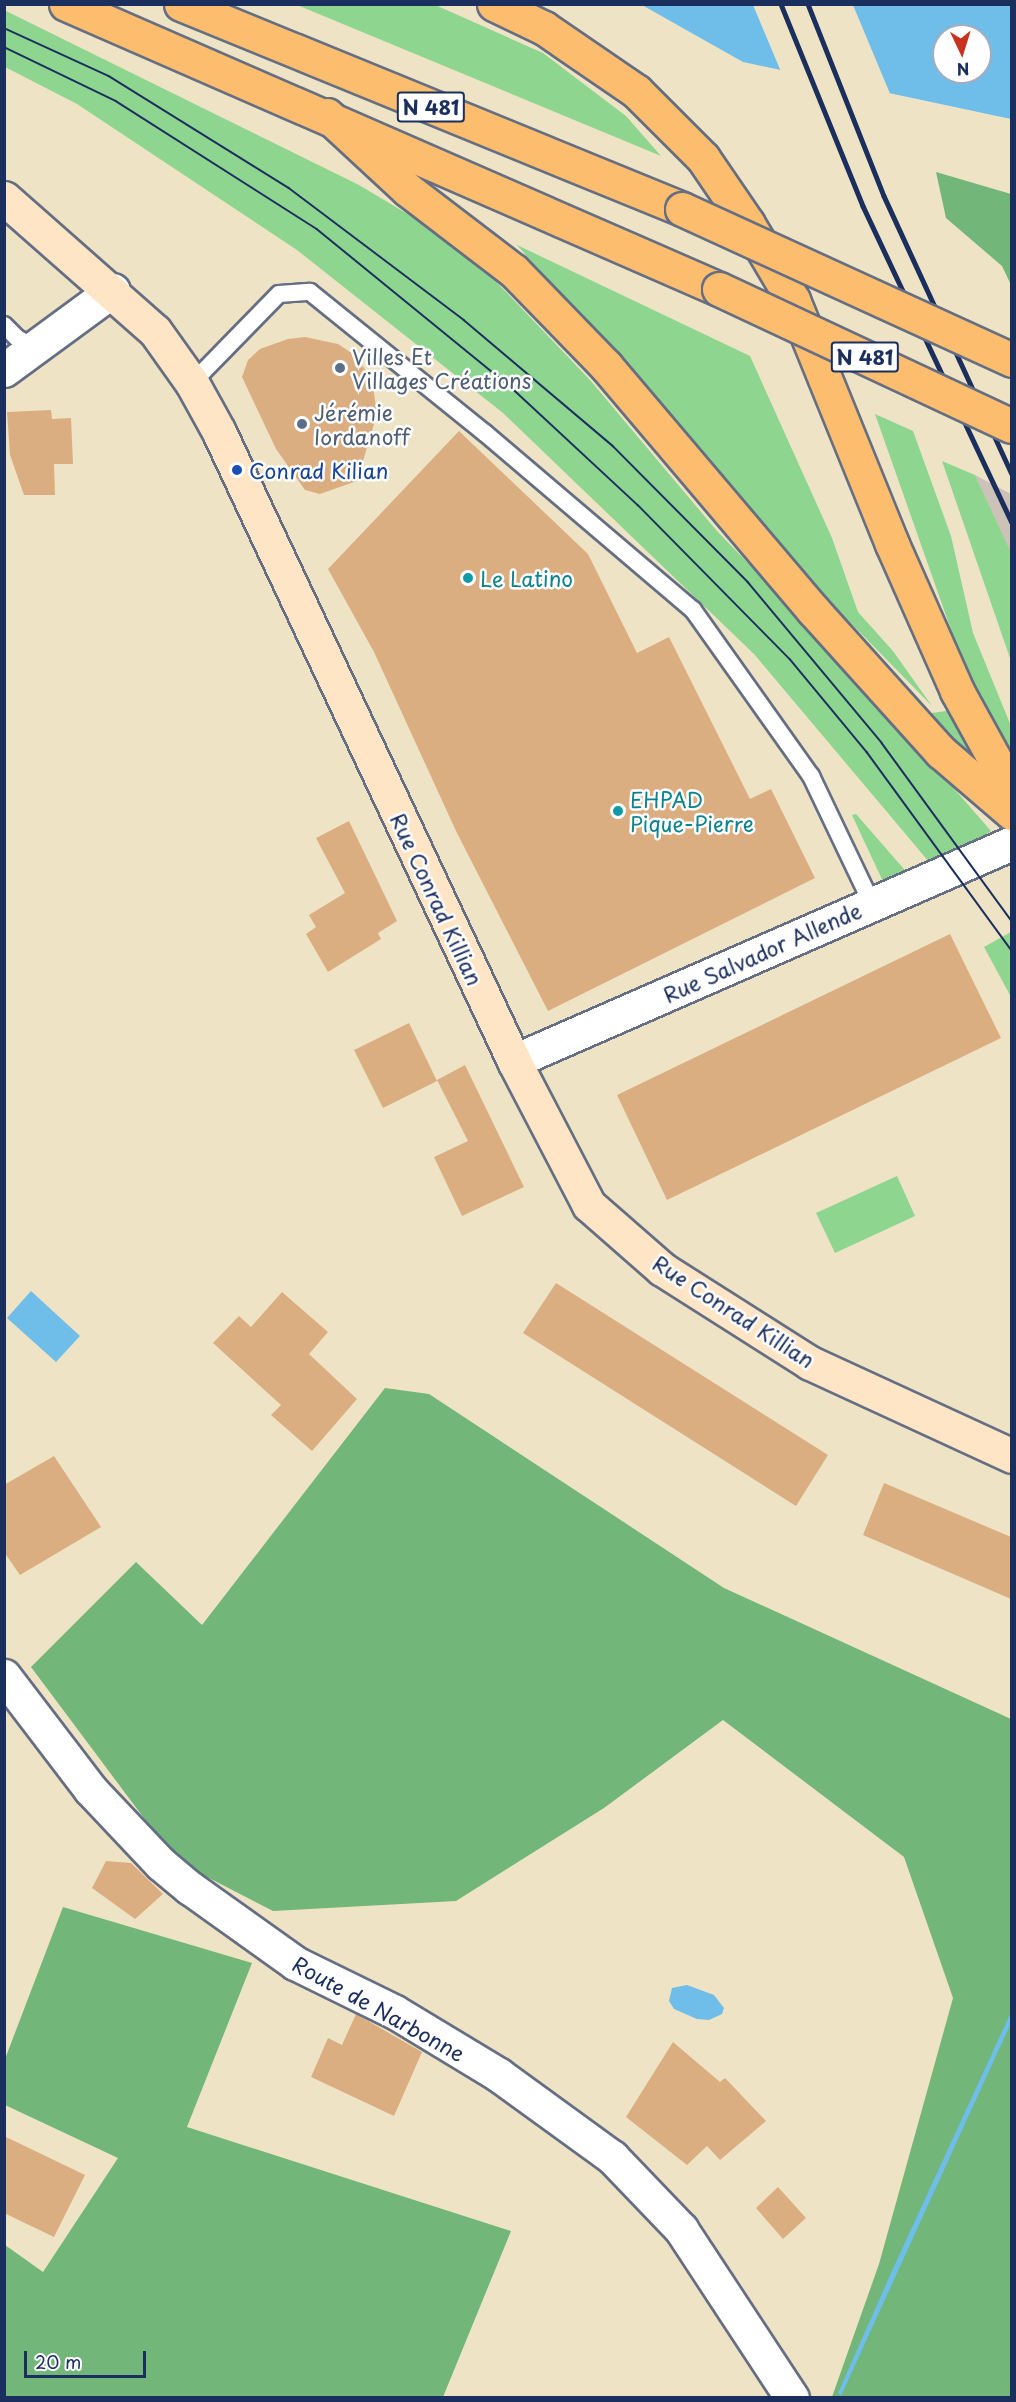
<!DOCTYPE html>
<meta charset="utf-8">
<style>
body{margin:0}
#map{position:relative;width:1016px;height:2402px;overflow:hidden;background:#eee4c5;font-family:"Playpen Sans",sans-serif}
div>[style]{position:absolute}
.industrial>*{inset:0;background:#ccc2b8}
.green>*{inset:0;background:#8ed590}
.forest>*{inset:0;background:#72b67a}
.water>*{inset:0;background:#6fbde9}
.pier>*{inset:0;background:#eee4c5}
.building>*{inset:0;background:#dbae82}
.roads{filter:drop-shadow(2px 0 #656e82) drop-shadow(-2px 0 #656e82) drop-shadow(0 2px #656e82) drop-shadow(0 -2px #656e82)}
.lane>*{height:16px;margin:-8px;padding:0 8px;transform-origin:8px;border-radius:8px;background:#fff}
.street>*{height:33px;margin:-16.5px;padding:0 16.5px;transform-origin:16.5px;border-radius:16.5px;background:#fff}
.secondary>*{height:33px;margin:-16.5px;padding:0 16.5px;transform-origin:16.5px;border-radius:16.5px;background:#fee5c5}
.highway>*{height:33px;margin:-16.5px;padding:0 16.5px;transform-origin:16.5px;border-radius:16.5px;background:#fcbd6f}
.tram>*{height:1.5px;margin:-0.75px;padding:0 0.75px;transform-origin:0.75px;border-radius:0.75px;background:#1b2f5e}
.rail>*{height:4.5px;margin:-2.25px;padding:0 2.25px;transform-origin:2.25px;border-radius:2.25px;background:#1b2f5e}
.bridges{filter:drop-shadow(2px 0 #656e82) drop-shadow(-2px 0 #656e82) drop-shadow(0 2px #656e82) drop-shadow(0 -2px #656e82)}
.highway-bridge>*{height:33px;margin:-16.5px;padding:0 16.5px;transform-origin:16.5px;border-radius:16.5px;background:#fcbd6f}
.dots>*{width:16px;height:16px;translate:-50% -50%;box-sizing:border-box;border:3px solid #fff;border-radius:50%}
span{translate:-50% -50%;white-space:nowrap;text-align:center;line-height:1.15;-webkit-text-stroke:5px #fff;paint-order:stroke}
.shield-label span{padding:2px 4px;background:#fff;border:2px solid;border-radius:4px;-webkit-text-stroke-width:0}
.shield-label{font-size:20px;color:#1b2f5e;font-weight:700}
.service-label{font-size:21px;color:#4e5e75}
.left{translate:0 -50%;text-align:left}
.transit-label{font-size:21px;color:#164399}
.culture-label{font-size:21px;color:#0d838f}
.street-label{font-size:21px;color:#1b2f5e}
.frame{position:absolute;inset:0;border:6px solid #1b2f5e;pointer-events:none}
.north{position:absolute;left:932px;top:24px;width:60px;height:60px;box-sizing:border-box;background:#fff;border:2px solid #a4acbf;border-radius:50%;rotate:176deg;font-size:16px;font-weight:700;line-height:24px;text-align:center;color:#1b2f5e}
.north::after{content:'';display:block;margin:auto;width:21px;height:27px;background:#c8321e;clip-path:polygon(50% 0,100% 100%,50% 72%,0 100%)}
.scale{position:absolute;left:24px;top:2351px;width:122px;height:27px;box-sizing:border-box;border:3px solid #1b2f5e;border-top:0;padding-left:8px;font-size:18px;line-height:21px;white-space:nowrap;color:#1b2f5e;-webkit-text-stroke:4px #fff;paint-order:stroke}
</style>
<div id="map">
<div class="industrial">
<i style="clip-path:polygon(975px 475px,1011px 494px,1011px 555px)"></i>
</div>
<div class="green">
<i style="clip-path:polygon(433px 4px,543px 53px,626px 116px,661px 156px,297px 5px)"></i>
<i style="clip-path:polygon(4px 10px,359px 185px,426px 225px,487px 272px,590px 380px,717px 531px,849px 668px,991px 831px,935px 869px,754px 654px,503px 413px,297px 250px,77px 104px,5px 67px)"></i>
<i style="clip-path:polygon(517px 245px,750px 356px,832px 538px,858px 612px,893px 651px,932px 706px,796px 567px)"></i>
<i style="clip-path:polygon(875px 414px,913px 431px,951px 536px,973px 633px,1011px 726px,1011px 757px,962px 661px)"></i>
<i style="clip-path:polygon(942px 461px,975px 475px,1011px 553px,1011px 661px)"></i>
<i style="clip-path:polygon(953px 710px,1002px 797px,925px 714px)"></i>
<i style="clip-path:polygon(856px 814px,910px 876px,886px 888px,852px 815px)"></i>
<i style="clip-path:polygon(1011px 932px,1011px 997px,984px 947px)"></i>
<i style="clip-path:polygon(897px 1176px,915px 1216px,835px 1253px,816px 1213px)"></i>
</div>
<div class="forest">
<i style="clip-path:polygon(936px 172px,1011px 194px,1011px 285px,1002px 266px,946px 218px)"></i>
<i style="clip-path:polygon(385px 1388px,429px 1394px,724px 1588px,1011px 1719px,1011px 2397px,832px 2397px,879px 2264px,953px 1998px,904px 1857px,723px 1720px,604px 1808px,456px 1901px,273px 1911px,176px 1861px,31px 1667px,136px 1562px,202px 1625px)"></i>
<i style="clip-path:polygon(63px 1907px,252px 1963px,187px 2127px,511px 2231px,443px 2397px,5px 2397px,5px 2245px,43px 2272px,118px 2158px,5px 2105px,5px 2059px)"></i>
</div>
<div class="water">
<i style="clip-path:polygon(evenodd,642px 5px,1011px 5px,1011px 119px,743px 62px,642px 5px,944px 36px,980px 36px,980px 72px,944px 72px,944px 36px)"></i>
<i style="clip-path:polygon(31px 1291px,80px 1336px,56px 1362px,7px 1318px)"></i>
<i style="clip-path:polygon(687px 1985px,714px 1995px,724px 2008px,722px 2014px,709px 2020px,697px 2019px,674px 2009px,669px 2001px,672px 1988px)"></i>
<i style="clip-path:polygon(1011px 2012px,1011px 2023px,841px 2396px,838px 2393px,891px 2273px)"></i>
</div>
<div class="pier">
<i style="clip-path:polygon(753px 5px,853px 5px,891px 96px,782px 74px)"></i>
</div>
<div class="building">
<i style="clip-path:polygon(305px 337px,338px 344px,356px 356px,372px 380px,377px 414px,357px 481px,320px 494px,305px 490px,276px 449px,242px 377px,248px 360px,260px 349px,288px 339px)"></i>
<i style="clip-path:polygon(51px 410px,52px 419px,71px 418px,73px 464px,54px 464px,55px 495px,24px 495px,10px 455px,7px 412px)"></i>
<i style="clip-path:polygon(459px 431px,588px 554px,637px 653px,669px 637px,750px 799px,771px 789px,815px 878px,548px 1011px,456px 831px,374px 652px,328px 569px)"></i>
<i style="clip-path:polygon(349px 821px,397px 921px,378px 933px,381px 939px,328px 972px,306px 934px,316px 927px,309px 915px,345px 893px,316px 838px)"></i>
<i style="clip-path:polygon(950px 934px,1001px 1038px,667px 1200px,617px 1095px)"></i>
<i style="clip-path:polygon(409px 1023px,437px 1081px,383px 1108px,354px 1050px)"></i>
<i style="clip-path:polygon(465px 1065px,524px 1187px,462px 1216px,434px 1157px,468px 1141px,437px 1080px)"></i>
<i style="clip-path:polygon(556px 1283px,828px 1455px,796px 1506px,523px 1333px)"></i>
<i style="clip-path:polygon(282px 1292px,328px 1332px,309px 1354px,357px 1399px,312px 1451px,271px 1415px,281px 1405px,213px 1343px,239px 1316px,251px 1327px)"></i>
<i style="clip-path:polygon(54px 1456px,101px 1527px,20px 1575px,4px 1552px,4px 1485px)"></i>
<i style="clip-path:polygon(884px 1483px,1011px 1537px,1011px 1599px,863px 1535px)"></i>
<i style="clip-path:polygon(106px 1861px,131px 1863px,163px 1894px,135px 1919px,92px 1888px)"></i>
<i style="clip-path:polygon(356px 2014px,422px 2052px,394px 2116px,311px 2077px,328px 2038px,342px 2045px)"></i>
<i style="clip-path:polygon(673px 2042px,720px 2082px,725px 2078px,766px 2121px,720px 2160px,707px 2146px,687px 2165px,626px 2117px)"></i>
<i style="clip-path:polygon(4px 2136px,85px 2175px,54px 2237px,4px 2213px)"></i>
<i style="clip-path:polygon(778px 2187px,806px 2218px,783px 2239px,756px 2208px)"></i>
</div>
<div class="roads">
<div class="lane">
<i style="left:4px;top:325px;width:18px;rotate:45deg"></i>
<i style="left:17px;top:338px;width:23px;rotate:29deg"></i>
<i style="left:192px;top:383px;width:124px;rotate:-45.7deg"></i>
<i style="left:279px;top:294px;width:31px;rotate:-4deg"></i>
<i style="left:310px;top:292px;width:225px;rotate:38.9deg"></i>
<i style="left:485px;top:433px;width:273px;rotate:40.4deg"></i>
<i style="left:693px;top:610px;width:204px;rotate:54.6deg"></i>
<i style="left:811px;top:776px;width:142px;rotate:64.5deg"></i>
</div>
<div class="street">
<i style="left:4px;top:370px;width:135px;rotate:-36.3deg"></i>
<i style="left:514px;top:1061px;width:544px;rotate:-23.64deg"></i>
<i style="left:4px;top:1676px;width:142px;rotate:52.7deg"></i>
<i style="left:90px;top:1789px;width:103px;rotate:46.6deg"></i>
<i style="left:161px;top:1864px;width:38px;rotate:40deg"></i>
<i style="left:190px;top:1888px;width:129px;rotate:35.5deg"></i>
<i style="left:295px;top:1963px;width:111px;rotate:26.1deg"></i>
<i style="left:395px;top:2012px;width:122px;rotate:31.2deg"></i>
<i style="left:499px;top:2075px;width:140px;rotate:36deg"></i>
<i style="left:612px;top:2157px;width:100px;rotate:46.2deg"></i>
<i style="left:681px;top:2229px;width:202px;rotate:56.7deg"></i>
</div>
<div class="secondary">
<i style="left:4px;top:198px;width:201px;rotate:41.4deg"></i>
<i style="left:155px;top:331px;width:64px;rotate:54.6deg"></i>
<i style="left:192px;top:383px;width:56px;rotate:61.1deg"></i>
<i style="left:219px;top:432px;width:695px;rotate:64.87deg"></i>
<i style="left:514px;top:1061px;width:162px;rotate:62.5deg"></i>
<i style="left:589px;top:1205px;width:97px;rotate:41.2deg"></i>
<i style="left:662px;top:1269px;width:175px;rotate:32.4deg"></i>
<i style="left:810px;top:1363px;width:222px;rotate:24.7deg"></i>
</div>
<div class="highway">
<i style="left:66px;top:4px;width:712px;rotate:23.58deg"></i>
<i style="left:181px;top:4px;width:541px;rotate:22.25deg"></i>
<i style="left:494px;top:4px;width:55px;rotate:25.6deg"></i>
<i style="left:544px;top:28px;width:112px;rotate:34.4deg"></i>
<i style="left:636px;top:91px;width:95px;rotate:45deg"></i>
<i style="left:703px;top:158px;width:80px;rotate:55.7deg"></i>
<i style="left:748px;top:224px;width:88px;rotate:59.4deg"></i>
<i style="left:793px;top:300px;width:263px;rotate:67.9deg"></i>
<i style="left:892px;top:544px;width:161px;rotate:66.1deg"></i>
<i style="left:957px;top:691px;width:114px;rotate:61.2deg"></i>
<i style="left:327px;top:115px;width:110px;rotate:42.8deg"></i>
<i style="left:408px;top:190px;width:133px;rotate:37.4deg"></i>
<i style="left:514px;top:271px;width:132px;rotate:45.9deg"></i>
<i style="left:606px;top:366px;width:320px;rotate:49.7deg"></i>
<i style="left:813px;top:610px;width:191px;rotate:48deg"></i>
<i style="left:941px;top:752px;width:94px;rotate:40.7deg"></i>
</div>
</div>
<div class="tram">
<i style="left:4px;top:28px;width:115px;rotate:24.6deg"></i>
<i style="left:109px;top:76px;width:212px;rotate:31.9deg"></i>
<i style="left:289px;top:188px;width:219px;rotate:37deg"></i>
<i style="left:464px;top:320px;width:195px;rotate:40.2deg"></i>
<i style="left:613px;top:446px;width:192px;rotate:45.2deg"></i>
<i style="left:748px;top:582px;width:209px;rotate:50.2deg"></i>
<i style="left:882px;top:743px;width:220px;rotate:53.9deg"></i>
<i style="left:4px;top:47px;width:124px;rotate:25.7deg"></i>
<i style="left:116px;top:101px;width:238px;rotate:32.5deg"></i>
<i style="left:317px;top:229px;width:252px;rotate:39.2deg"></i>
<i style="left:512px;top:388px;width:172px;rotate:42.9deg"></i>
<i style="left:638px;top:505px;width:216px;rotate:45.4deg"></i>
<i style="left:790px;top:659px;width:121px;rotate:50.4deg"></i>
<i style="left:867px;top:752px;width:246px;rotate:53.9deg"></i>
</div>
<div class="rail">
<i style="left:781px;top:4px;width:218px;rotate:67.9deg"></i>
<i style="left:863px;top:206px;width:349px;rotate:64.8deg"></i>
<i style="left:808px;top:4px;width:206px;rotate:68.4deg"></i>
<i style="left:884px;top:196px;width:306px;rotate:65.3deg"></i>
</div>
<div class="bridges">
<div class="highway-bridge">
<i style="left:682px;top:209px;width:363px;rotate:24.6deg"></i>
<i style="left:719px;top:289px;width:323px;rotate:25.1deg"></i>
</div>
</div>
<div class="dots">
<i style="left:340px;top:368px;background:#5c6f8a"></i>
<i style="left:302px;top:424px;background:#5c6f8a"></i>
<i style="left:237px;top:470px;background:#1a4fb4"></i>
<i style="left:468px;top:578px;background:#0f9aa8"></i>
<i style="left:618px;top:811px;background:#0f9aa8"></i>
</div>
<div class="shield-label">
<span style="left:431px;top:107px">N 481</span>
<span style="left:865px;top:357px">N 481</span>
</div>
<div class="service-label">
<span class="left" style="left:352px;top:368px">Villes Et<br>Villages Créations</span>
<span class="left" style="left:314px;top:424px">Jérémie<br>Iordanoff</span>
</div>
<div class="transit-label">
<span class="left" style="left:249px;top:470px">Conrad Kilian</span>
</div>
<div class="culture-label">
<span class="left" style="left:480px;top:578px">Le Latino</span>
<span class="left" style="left:630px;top:811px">EHPAD<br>Pique-Pierre</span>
</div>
<div class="street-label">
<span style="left:437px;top:899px;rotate:65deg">Rue Conrad Killian</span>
<span style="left:762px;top:952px;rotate:-24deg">Rue Salvador Allende</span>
<span style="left:734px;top:1311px;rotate:33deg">Rue Conrad Killian</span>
<span style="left:379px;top:2008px;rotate:29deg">Route de Narbonne</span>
</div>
<div class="frame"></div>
<div class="north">N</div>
<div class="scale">20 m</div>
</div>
